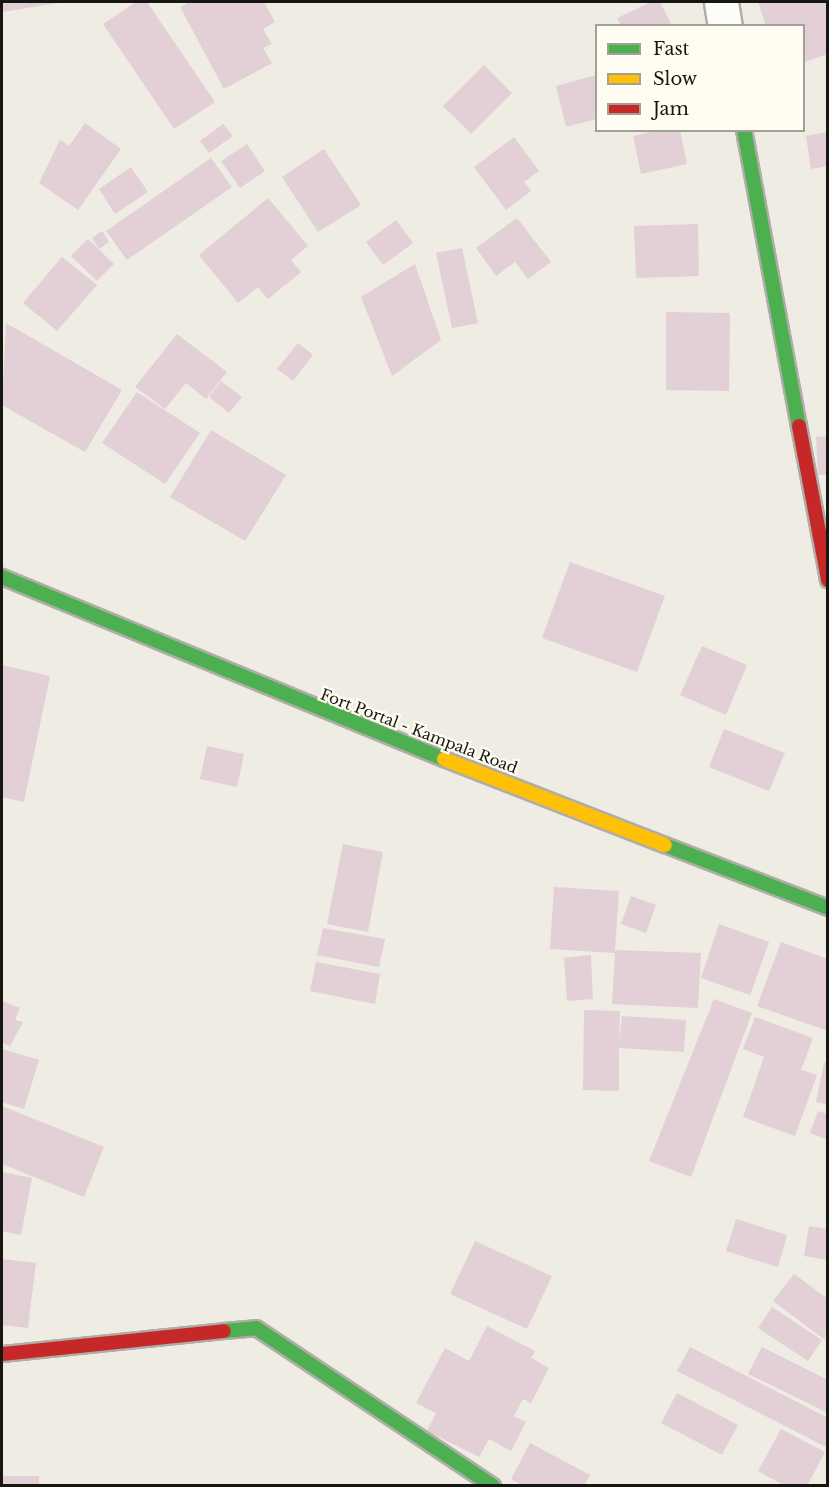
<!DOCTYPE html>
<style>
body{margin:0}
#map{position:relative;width:829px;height:1487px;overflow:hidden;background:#eeece3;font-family:"Libre Baskerville",serif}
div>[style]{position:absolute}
.building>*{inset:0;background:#e2d0d6}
.roads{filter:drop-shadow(2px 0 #afada6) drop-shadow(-2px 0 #afada6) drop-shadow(0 2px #afada6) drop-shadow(0 -2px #afada6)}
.street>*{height:33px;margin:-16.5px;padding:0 16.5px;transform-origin:16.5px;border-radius:16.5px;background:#fcfcfb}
.fast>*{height:14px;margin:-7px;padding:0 7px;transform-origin:7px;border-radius:7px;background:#4caf50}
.slow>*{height:14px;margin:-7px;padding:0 7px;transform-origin:7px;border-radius:7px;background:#ffc107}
.jam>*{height:14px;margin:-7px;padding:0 7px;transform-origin:7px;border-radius:7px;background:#c62828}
span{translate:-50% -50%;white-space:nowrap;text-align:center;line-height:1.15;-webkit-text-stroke:4.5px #fffdf2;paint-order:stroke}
.street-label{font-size:15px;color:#171610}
.frame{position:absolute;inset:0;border:3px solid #171610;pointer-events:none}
.legend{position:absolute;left:595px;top:24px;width:210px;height:108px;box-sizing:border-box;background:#fffdf2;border:2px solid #a2a198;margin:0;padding:8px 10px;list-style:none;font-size:18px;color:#171610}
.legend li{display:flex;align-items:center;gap:12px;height:30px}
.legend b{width:30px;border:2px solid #a2a198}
</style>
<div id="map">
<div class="building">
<i style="clip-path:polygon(2px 2px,59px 2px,59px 3px,2px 12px)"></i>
<i style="clip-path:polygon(136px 2px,147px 2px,215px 102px,174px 129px,103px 24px)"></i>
<i style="clip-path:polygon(190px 2px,264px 2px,275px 22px,263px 29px,272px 44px,263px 48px,272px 63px,224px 89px,180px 7px)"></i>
<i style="clip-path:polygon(651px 2px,660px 2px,672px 26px,621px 26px,617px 18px)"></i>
<i style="clip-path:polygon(758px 2px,828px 2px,828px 54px,804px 62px,804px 26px,766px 26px)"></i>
<i style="clip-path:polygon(484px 65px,512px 93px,471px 134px,443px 106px)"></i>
<i style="clip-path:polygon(596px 75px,596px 119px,566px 127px,556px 86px)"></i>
<i style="clip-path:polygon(85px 123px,121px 149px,78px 210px,39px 183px,60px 140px,69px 146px)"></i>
<i style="clip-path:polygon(223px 124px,233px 136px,209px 153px,200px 141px)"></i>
<i style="clip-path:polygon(661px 130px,680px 130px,687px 164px,641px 174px,633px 136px)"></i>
<i style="clip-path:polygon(828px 132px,828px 166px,811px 169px,806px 136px)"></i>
<i style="clip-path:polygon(514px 137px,539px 171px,524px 182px,531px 191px,506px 210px,474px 167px)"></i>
<i style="clip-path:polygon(247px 144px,265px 171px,240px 188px,221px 161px)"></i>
<i style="clip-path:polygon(324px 149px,361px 205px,318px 232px,282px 177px)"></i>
<i style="clip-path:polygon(211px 158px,232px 187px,127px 260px,106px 231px)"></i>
<i style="clip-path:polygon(131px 167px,148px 192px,115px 214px,99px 189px)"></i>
<i style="clip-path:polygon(268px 198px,308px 246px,291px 260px,301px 272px,268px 299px,258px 287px,238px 303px,199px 255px)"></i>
<i style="clip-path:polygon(517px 218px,551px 262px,528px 279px,515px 262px,496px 276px,476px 248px)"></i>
<i style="clip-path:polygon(396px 220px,413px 243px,383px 265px,366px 242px)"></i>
<i style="clip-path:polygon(698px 224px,699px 276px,636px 278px,634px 226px)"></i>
<i style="clip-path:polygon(102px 231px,109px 242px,99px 249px,92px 238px)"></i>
<i style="clip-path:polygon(88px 239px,114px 264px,97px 281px,71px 256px)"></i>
<i style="clip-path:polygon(462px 248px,478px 323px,452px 328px,436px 253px)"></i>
<i style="clip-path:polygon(62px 257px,97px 285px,57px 331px,23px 303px)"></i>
<i style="clip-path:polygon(415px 264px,441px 340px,392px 376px,361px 297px)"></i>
<i style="clip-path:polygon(666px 312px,730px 313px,729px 391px,666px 390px)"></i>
<i style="clip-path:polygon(6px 323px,122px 390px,85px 452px,2px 405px)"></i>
<i style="clip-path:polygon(177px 334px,227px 372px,206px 399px,186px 383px,165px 409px,135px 387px)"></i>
<i style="clip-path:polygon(298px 343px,313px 355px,293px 381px,277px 369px)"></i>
<i style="clip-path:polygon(221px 381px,242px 397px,229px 413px,209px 397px)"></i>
<i style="clip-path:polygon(137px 392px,200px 433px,165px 484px,102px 443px)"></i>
<i style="clip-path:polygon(211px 430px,286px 475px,245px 541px,170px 497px)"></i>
<i style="clip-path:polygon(828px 436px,828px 475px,818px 475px,816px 437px)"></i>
<i style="clip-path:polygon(570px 562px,665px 596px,637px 672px,542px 638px)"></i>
<i style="clip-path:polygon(702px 646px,747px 665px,726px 715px,680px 695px)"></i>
<i style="clip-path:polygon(2px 665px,50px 676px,24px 802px,2px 797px)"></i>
<i style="clip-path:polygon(724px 729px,785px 753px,769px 791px,709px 767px)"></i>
<i style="clip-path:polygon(207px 746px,244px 754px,237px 787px,200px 779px)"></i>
<i style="clip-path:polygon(343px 844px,383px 852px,368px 932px,327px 924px)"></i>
<i style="clip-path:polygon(554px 887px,619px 891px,615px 950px,701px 953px,698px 1008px,612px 1004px,615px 953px,550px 949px)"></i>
<i style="clip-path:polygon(631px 896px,656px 905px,646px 933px,621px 924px)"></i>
<i style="clip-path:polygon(719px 924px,769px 942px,750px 995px,701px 978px)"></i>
<i style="clip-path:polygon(323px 928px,385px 939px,379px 967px,317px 955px)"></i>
<i style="clip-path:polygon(781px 942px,828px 959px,828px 1031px,757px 1006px)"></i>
<i style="clip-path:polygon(591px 955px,593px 999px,567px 1001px,564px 958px)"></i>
<i style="clip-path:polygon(316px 962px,380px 974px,375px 1004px,310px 991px)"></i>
<i style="clip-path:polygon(714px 999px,752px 1013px,691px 1177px,649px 1161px)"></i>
<i style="clip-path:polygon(2px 1001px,20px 1008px,15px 1020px,23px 1022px,10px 1046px,2px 1043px)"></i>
<i style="clip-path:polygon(584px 1010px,620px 1011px,619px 1041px,622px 1016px,686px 1020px,684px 1052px,619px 1048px,619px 1091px,583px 1090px)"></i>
<i style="clip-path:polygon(755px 1017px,813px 1038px,801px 1070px,817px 1075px,795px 1136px,743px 1117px,764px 1057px,743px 1049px)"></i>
<i style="clip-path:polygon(2px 1049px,39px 1060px,24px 1109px,2px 1102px)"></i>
<i style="clip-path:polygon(824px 1063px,828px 1063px,828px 1105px,816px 1102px)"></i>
<i style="clip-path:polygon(2px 1106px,104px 1147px,84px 1197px,2px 1164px)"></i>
<i style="clip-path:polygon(818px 1111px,828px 1114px,828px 1140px,810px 1133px)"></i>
<i style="clip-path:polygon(2px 1172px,32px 1178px,21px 1235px,2px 1231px)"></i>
<i style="clip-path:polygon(736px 1219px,787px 1235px,778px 1267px,726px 1251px)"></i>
<i style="clip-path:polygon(809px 1226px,828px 1229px,828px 1260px,804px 1256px)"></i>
<i style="clip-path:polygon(475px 1241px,552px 1276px,527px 1329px,450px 1294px)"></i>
<i style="clip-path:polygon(2px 1259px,36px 1263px,28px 1328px,2px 1325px)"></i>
<i style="clip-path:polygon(794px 1274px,828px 1299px,825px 1340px,773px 1301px)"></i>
<i style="clip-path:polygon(772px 1307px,822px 1340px,808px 1361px,758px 1328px)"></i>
<i style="clip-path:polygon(487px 1326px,535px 1351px,531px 1358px,549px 1368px,531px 1403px,523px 1399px,514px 1416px,526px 1422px,511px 1451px,489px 1439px,479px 1457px,427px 1431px,436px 1413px,416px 1403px,445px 1348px,469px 1361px)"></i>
<i style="clip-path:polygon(690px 1347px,828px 1418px,828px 1448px,677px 1371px)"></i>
<i style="clip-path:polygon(762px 1347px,828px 1380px,828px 1413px,748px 1374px)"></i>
<i style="clip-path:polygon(677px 1393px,738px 1425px,722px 1455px,661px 1423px)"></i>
<i style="clip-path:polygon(781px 1429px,825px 1452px,807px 1486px,785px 1486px,758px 1471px)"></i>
<i style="clip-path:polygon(530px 1443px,590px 1475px,584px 1486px,524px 1486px,511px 1479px)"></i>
<i style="clip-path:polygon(2px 1476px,39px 1476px,39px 1486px,2px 1486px)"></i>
</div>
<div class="roads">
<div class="street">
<i style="left:721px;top:2px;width:24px;rotate:81deg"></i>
</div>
<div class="fast">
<i style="left:744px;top:130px;width:301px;rotate:79.5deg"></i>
<i style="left:2px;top:577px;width:478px;rotate:22.4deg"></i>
<i style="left:665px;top:845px;width:175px;rotate:21.1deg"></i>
<i style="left:224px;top:1331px;width:32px;rotate:-5deg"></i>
<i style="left:256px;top:1328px;width:285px;rotate:33.7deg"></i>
</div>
<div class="slow">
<i style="left:444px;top:759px;width:237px;rotate:21.3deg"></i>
</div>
<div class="jam">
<i style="left:799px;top:426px;width:157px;rotate:79.3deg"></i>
<i style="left:2px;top:1354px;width:223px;rotate:-5.9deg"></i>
</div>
</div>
<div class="street-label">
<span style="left:419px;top:731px;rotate:21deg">Fort Portal - Kampala Road</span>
</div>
<div class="frame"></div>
<ul class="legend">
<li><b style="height:8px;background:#4caf50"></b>Fast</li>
<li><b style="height:8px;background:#ffc107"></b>Slow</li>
<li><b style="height:8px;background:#c62828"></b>Jam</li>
</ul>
</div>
